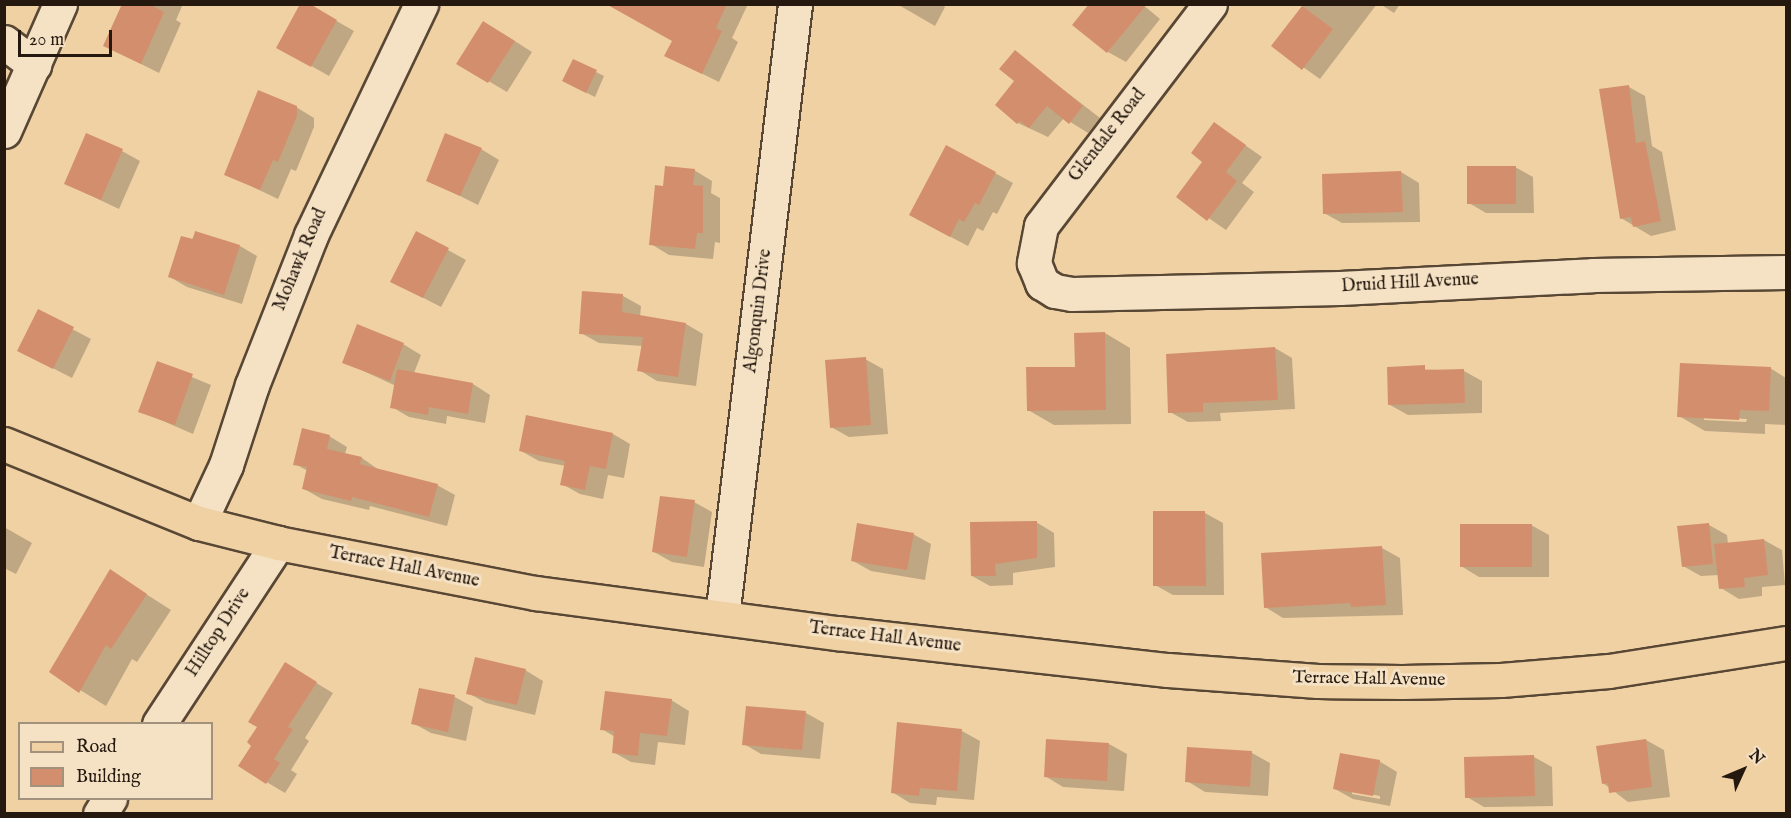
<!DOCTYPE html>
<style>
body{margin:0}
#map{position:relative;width:1791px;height:818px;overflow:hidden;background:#f0d1a4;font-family:"IM FELL English",serif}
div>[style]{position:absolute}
.shadow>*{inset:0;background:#0003}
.building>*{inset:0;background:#d38f6d}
.roads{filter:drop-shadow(2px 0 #584734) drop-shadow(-2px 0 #584734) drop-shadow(0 2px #584734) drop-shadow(0 -2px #584734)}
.minor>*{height:33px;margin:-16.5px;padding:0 16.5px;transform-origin:16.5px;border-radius:16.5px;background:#f5e1c4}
.major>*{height:33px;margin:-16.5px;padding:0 16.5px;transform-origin:16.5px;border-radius:16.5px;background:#f0d1a4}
span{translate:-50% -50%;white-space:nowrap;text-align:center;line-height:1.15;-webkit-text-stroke:6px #f5e1c4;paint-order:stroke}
.street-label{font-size:18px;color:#25190f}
.frame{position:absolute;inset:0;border:6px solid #25190f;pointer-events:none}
.legend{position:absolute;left:18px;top:722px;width:195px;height:78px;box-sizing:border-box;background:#f5e1c4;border:2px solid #a2917c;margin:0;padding:8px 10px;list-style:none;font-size:18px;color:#25190f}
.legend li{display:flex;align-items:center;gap:12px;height:30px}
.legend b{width:30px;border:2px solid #a2917c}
.north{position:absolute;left:1713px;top:740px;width:60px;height:60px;-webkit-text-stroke:4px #f5e1c4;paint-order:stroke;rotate:46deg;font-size:16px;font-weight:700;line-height:24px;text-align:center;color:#25190f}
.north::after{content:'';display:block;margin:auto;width:21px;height:27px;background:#25190f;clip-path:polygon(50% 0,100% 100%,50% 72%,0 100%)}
.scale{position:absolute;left:18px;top:30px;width:94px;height:27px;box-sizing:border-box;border:3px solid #25190f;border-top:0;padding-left:8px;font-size:18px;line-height:21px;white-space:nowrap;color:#25190f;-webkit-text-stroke:4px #f5e1c4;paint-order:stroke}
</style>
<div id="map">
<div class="shadow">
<i style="clip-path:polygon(124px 4px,183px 4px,176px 20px,181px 23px,159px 73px,105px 46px)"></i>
<i style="clip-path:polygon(307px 4px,354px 31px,329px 76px,278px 47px)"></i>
<i style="clip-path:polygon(672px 4px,747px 6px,732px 38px,738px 42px,719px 82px,666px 56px,673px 40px)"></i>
<i style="clip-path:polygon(897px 4px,941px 4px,945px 7px,935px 26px)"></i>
<i style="clip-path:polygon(1142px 4px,1160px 19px,1126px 62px,1108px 52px)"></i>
<i style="clip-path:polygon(1304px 4px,1377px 4px,1320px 79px,1273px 46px)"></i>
<i style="clip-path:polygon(1380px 4px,1400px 4px,1394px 13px)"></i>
<i style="clip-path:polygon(502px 33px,532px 52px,507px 92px,458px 63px)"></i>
<i style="clip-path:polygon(1015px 52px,1100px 118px,1088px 133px,1064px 118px,1048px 137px,1018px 123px)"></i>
<i style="clip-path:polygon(596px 72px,604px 76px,595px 97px,573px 86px)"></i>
<i style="clip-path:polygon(1629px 87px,1645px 96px,1652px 146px,1662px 152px,1676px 230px,1651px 236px,1621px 218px)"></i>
<i style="clip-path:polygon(296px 107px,314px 118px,314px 127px,296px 171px,291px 169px,278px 199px,226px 174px)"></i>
<i style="clip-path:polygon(1215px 124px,1262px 157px,1242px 183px,1254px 192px,1226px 230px,1178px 197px,1204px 162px)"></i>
<i style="clip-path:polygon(481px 149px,499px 160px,478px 205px,428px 180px)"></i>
<i style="clip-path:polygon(122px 151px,140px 161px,119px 209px,66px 184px)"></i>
<i style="clip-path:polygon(1515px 167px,1533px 177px,1534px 213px,1486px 213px,1469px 203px)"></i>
<i style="clip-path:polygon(694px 170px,712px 181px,711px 193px,720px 198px,720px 243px,715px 242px,713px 259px,669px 255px,651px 244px,664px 188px)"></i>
<i style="clip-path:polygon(1401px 172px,1419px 183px,1420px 222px,1342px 223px,1324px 213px)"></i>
<i style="clip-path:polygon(995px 173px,1013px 183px,997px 214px,993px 212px,983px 231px,977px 228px,968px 246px,928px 225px)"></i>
<i style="clip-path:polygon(196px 232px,240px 246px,257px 256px,242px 304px,187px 287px,170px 277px)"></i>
<i style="clip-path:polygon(417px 233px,466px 260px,441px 307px,410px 291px)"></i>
<i style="clip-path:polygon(623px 296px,641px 306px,640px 317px,686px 324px,703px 334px,696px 386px,657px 381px,639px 370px,643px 346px,599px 343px,581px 333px)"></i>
<i style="clip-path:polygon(38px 311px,91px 339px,72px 378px,37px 360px)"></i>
<i style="clip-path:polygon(1105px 333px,1130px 348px,1131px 424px,1054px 425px,1028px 410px,1076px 368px)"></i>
<i style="clip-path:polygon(403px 344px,421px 355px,414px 373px,473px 384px,490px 395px,485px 423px,447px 416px,446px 424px,409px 417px,392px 407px,396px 386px,344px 362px)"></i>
<i style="clip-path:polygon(1275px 348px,1292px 358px,1295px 409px,1220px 413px,1221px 421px,1188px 422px,1170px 412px)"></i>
<i style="clip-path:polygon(865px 359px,883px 369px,888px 434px,849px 437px,831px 427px)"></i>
<i style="clip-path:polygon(158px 363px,211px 385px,193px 434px,140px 411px)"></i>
<i style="clip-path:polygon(1389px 368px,1464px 371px,1482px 381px,1482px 413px,1408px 415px,1390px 405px)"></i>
<i style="clip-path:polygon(evenodd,1770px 368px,1786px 378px,1786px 425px,1765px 424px,1765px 434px,1705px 431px,1679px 416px,1770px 368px,1704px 417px,1747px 419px,1746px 422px,1704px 420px,1704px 417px)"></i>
<i style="clip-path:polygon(613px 434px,630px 444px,624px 478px,608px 475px,603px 499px,580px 494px,562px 484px,566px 466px,539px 461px,521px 451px)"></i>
<i style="clip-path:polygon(329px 436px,347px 447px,345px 454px,362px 458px,379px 470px,437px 485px,455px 495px,447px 526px,370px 506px,369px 510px,322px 499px,304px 489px,308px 471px,295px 464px)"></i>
<i style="clip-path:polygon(694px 502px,712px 512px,704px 567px,672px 562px,654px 552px)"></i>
<i style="clip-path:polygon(1154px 513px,1205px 513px,1223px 523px,1224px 595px,1173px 595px,1155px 585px)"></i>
<i style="clip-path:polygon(1036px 522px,1054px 533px,1055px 567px,1013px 573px,1013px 585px,990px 586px,972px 576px)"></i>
<i style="clip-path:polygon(1531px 525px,1549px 535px,1549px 577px,1479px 577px,1461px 566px)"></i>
<i style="clip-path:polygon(1709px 525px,1727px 535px,1728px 544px,1764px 540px,1782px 550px,1785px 585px,1762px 587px,1762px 596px,1739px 599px,1721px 588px,1719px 575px,1701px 576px,1683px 566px)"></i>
<i style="clip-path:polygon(4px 527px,32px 543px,16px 574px,4px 568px)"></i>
<i style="clip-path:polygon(913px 534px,931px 544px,925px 580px,871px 571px,853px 561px)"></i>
<i style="clip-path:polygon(1382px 548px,1400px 558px,1403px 615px,1283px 618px,1265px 607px)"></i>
<i style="clip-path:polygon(110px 571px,171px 610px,137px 662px,132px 659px,106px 706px,51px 672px)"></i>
<i style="clip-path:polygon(525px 670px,543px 681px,535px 715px,486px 703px,468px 693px)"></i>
<i style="clip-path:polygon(303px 675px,333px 693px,305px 738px,309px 741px,291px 770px,297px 774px,285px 793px,240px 766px)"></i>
<i style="clip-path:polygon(420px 690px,455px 697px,473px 707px,466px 741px,431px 733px,413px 723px)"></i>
<i style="clip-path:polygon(671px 700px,689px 711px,685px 745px,658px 742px,655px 765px,631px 762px,613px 752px,615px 737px,602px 729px)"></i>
<i style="clip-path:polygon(747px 707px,806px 713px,824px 723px,820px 759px,761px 754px,744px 744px)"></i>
<i style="clip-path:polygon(899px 724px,962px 731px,980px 741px,974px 800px,937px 797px,936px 805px,910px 803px,892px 792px)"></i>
<i style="clip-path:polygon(1646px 740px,1664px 750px,1670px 797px,1628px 802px,1603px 783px)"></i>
<i style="clip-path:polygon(1109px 744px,1127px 754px,1124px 791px,1063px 787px,1045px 776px)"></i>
<i style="clip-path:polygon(1252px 753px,1270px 763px,1268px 796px,1205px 792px,1187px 781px)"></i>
<i style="clip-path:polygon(1534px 757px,1552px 767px,1553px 806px,1484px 807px,1467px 797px,1465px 758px)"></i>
<i style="clip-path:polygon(evenodd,1379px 761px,1397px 772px,1390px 806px,1353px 799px,1335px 789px,1379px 761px,1352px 791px,1380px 796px,1380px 799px,1352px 794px,1352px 791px)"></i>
</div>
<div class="building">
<i style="clip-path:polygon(122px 4px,149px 4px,164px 12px,141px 64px,103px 46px)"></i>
<i style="clip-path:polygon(300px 4px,310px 4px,337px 20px,311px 67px,276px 48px)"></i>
<i style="clip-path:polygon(606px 4px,727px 4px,716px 28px,722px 31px,702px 74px,664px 56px,672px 41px)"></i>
<i style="clip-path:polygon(1089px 4px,1147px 4px,1107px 53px,1072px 25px)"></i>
<i style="clip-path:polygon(1302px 6px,1333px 29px,1302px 70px,1271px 46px)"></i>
<i style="clip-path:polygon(483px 21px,515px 41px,488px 83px,456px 64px)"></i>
<i style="clip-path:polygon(1015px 50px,1083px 106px,1069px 124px,1047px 106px,1029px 128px,1020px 121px,1017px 124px,995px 105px,1014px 81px,999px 69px)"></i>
<i style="clip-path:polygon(573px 59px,597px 70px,586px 93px,562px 81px)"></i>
<i style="clip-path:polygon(1629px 85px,1636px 143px,1645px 141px,1661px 221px,1633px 227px,1631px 217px,1620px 219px,1599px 89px)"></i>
<i style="clip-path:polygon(258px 90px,297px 106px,297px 116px,278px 162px,273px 160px,260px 190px,224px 175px)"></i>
<i style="clip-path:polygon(1214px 122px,1246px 145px,1226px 172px,1237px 181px,1207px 221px,1176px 197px,1202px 162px,1191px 153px)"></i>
<i style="clip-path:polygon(86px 133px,123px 149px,101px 200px,64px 184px)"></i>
<i style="clip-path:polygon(445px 133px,482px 148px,460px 196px,426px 181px)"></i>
<i style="clip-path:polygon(946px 145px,996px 172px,979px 205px,975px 203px,964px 222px,959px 219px,950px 237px,909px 215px)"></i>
<i style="clip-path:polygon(665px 166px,695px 169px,693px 185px,703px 186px,703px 233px,697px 233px,695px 249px,649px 245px,655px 185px,663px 186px)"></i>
<i style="clip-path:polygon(1467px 166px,1516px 166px,1516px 204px,1467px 204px)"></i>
<i style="clip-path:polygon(1401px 171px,1403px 212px,1323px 214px,1322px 174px)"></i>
<i style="clip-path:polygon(195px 231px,240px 245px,224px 295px,168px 277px,181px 236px,193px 239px)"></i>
<i style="clip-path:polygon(416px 231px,449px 248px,423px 298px,390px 282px)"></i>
<i style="clip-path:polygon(582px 291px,623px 294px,622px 312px,686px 323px,678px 377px,637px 371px,643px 337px,579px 334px)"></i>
<i style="clip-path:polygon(38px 309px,74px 327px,53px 369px,17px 351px)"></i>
<i style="clip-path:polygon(357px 324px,404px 343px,390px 381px,342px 363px)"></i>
<i style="clip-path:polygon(1105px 332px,1106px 410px,1027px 411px,1026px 367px,1075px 367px,1074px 333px)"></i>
<i style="clip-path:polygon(1275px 347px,1278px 400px,1203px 403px,1203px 412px,1168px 413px,1166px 354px)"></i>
<i style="clip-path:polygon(866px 357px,871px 425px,830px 428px,825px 360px)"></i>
<i style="clip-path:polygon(157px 361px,193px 374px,175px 425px,138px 412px)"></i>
<i style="clip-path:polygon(1680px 363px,1771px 367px,1769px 411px,1740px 410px,1739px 420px,1677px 417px)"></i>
<i style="clip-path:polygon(1425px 365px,1425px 370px,1464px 369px,1465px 403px,1388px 405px,1387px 367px)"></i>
<i style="clip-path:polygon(397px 369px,473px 383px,468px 414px,429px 407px,428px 415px,390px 408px)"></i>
<i style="clip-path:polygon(526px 415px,613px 433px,606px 469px,590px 466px,585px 490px,560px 485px,565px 461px,519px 451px)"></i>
<i style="clip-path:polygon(302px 428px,330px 435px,327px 449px,362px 457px,360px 464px,438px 484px,429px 517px,352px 497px,351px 501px,302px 489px,307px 467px,293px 465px)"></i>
<i style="clip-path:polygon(660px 496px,695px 500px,687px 557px,652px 552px)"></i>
<i style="clip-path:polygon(1153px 511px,1205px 511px,1206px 586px,1153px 586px)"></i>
<i style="clip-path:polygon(1037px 521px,1037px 558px,995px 564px,996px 576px,971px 576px,970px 522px)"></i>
<i style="clip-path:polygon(857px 523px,914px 533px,907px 570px,851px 561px)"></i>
<i style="clip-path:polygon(1709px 523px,1713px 564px,1682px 567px,1677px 526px)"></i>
<i style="clip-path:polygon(1460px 524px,1532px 524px,1532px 567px,1460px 567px)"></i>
<i style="clip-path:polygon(1764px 539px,1768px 575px,1744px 578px,1745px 587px,1719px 589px,1714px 544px)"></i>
<i style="clip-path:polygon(1382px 546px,1386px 605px,1351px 607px,1350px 603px,1264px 608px,1261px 553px)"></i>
<i style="clip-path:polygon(110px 569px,147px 594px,111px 649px,106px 645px,79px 693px,49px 672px)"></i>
<i style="clip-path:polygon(475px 657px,526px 669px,517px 705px,466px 694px)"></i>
<i style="clip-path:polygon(285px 662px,317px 682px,288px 727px,293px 729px,274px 759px,280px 763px,266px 784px,238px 766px,251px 746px,247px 742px,257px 727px,248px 722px)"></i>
<i style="clip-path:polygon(419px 688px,455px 695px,448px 732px,411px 724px)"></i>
<i style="clip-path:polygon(605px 691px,672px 699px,667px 736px,640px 733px,638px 756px,612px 753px,614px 731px,600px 730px)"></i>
<i style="clip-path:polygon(746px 706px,806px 711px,802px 750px,742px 745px)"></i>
<i style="clip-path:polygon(897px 722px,962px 729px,957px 791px,920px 788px,919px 796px,891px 793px)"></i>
<i style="clip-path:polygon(1046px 739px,1109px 743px,1107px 781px,1044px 777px)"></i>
<i style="clip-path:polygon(1646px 739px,1652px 787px,1609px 793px,1608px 783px,1602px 784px,1596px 746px)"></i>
<i style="clip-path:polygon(1187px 747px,1252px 751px,1250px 787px,1185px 782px)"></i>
<i style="clip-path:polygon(1340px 753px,1380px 760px,1373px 796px,1333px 789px)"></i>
<i style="clip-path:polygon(1534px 755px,1535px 796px,1465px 798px,1464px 757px)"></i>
</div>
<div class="roads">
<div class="minor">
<i style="left:1210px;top:4px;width:279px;rotate:127.3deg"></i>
<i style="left:1041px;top:226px;width:38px;rotate:101deg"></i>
<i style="left:1034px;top:263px;width:22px;rotate:68deg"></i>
<i style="left:1042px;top:283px;width:15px;rotate:32deg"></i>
<i style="left:1055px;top:291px;width:17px;rotate:10deg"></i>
<i style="left:1072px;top:294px;width:268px;rotate:-1.3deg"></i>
<i style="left:1340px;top:288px;width:253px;rotate:-2.9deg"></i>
<i style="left:1593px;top:275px;width:193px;rotate:-0.9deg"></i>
<i style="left:4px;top:42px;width:38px;rotate:37deg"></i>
<i style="left:4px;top:131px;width:139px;rotate:-66.2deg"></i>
<i style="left:199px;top:523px;width:64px;rotate:-65deg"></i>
<i style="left:226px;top:465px;width:84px;rotate:-72deg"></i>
<i style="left:252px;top:385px;width:161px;rotate:-68.5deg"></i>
<i style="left:311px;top:235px;width:256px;rotate:-64.5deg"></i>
<i style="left:722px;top:617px;width:617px;rotate:-83.21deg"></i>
<i style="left:159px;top:724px;width:217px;rotate:-56.7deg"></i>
<i style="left:100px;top:814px;width:19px;rotate:-58deg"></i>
</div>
<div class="major">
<i style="left:4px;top:444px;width:210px;rotate:22.1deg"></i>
<i style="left:199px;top:523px;width:81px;rotate:14.2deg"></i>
<i style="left:278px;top:543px;width:263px;rotate:11deg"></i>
<i style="left:536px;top:593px;width:304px;rotate:7.6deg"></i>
<i style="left:837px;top:633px;width:333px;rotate:6.4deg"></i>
<i style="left:1168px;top:670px;width:150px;rotate:4.2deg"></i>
<i style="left:1318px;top:681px;width:84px;rotate:0.7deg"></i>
<i style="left:1402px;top:682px;width:99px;rotate:-1.2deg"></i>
<i style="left:1501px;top:680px;width:108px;rotate:-4.8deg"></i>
<i style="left:1609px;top:671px;width:179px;rotate:-9deg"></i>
</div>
</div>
<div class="street-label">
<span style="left:1108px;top:136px;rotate:-52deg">Glendale Road</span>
<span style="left:301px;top:260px;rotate:-67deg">Mohawk Road</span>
<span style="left:1410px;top:284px;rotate:-3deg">Druid Hill Avenue</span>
<span style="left:759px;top:311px;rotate:-83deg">Algonquin Drive</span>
<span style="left:404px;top:568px;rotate:11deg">Terrace Hall Avenue</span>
<span style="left:219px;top:633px;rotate:-57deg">Hilltop Drive</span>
<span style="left:885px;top:638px;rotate:7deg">Terrace Hall Avenue</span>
<span style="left:1369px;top:680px;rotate:1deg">Terrace Hall Avenue</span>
</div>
<div class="frame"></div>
<ul class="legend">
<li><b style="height:8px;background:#f0d1a4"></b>Road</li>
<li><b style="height:16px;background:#d38f6d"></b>Building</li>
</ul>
<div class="north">N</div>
<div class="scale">20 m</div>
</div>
